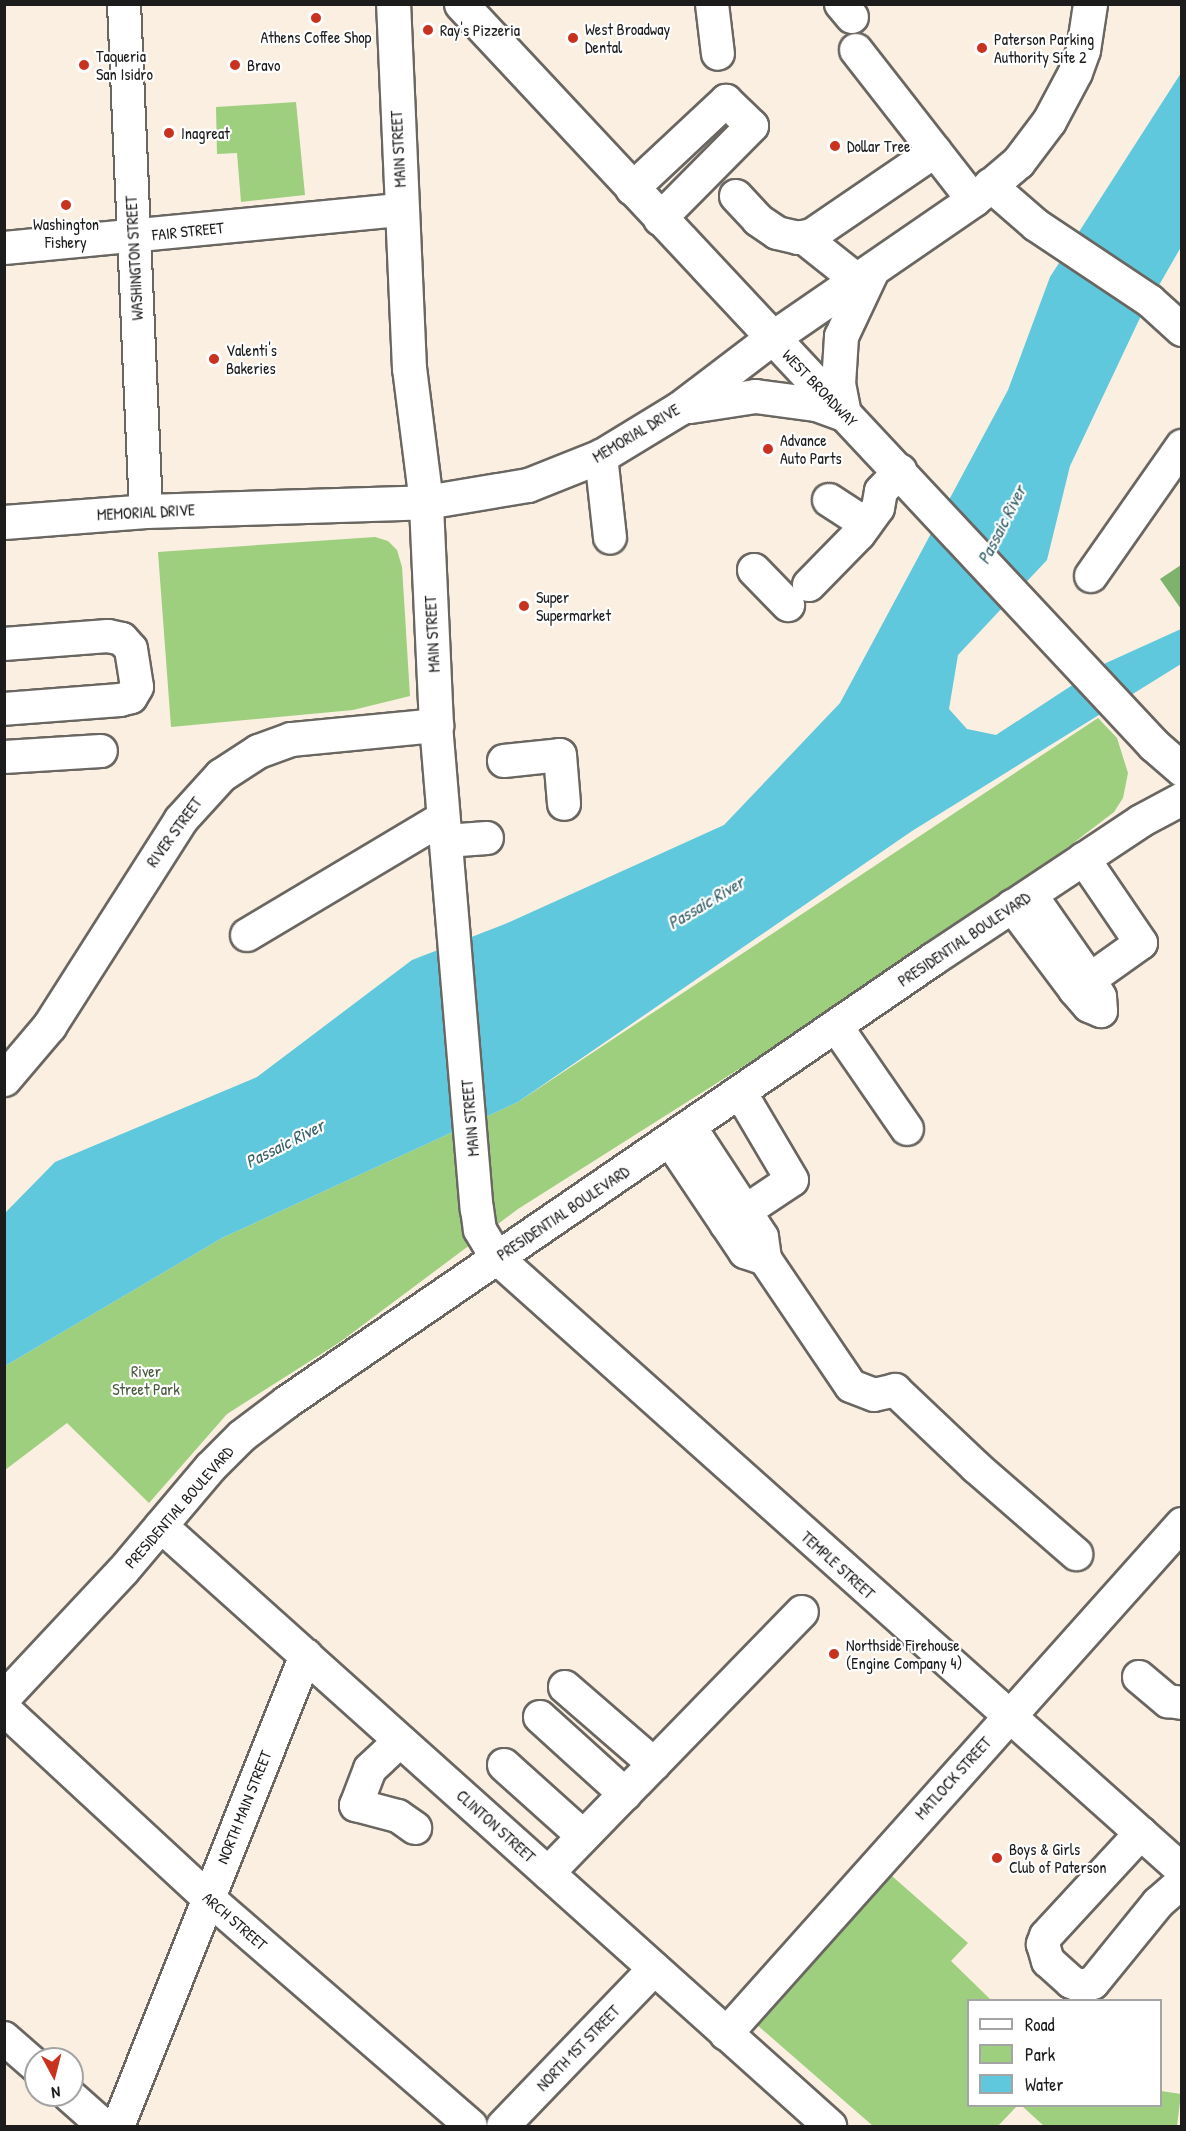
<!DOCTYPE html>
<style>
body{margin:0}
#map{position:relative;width:1186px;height:2131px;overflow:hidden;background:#faefe1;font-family:"Patrick Hand",sans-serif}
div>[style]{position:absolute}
.green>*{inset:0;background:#9dcf7e}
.forest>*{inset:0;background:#7eb26d}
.water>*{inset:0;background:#60c8dc}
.roads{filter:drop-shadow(2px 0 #6a6661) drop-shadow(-2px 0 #6a6661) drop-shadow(0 2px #6a6661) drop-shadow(0 -2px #6a6661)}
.minor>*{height:32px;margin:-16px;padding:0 16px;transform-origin:16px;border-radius:16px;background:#fff}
.major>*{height:33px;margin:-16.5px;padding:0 16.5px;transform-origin:16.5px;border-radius:16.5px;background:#fff}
.dots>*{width:16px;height:16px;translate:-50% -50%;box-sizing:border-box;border:3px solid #fff;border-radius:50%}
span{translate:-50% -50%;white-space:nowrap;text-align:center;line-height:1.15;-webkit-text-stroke:4.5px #fff;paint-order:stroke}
.poi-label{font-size:16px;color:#1c1c1c}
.left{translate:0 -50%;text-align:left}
.street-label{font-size:16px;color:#1c1c1c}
.park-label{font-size:16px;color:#495b3e}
.water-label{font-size:18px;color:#376169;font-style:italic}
.frame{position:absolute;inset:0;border:6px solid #1c1c1c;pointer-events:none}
.legend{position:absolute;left:967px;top:1999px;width:195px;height:108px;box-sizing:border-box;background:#fff;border:2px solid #a4a4a4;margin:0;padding:8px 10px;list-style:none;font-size:18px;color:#1c1c1c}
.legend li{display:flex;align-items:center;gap:12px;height:30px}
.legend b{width:30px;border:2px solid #a4a4a4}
.north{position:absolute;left:24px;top:2047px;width:60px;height:60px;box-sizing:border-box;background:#fff;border:2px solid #a4a4a4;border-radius:50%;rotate:173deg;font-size:16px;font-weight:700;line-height:24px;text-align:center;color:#1c1c1c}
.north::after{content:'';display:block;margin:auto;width:21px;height:27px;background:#c8321e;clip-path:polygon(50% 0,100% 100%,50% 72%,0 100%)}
</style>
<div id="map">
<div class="green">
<i style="clip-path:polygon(296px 102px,305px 195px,241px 202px,237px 153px,217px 154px,216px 107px)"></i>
<i style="clip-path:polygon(375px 537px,388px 541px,397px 550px,402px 567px,410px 696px,353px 710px,171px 727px,158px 552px)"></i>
<i style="clip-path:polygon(1098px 718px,1117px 738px,1128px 773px,1123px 798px,1114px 812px,962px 928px,518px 1209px,340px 1342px,227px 1414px,149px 1503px,67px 1423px,5px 1470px,5px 1366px,222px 1238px,518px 1102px)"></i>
<i style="clip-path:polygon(884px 1869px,968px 1943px,951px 1961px,991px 2000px,968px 2000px,968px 2106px,1017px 2106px,998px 2126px,873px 2126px,748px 2017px)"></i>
<i style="clip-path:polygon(1161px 2091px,1181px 2094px,1177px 2126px,1044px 2126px,1022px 2106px,1160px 2106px)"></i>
</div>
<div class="forest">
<i style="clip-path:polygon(1181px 565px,1181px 609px,1160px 579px)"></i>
</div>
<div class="water">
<i style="clip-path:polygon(1181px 73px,1181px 247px,1139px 320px,1070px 466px,1047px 560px,958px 655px,949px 709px,967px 729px,996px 735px,1106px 663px,1181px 629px,1181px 664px,912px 831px,518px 1102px,222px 1238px,5px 1366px,4px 1214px,55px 1162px,257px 1077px,412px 960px,505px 924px,724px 825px,840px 703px,1008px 390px,1050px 277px)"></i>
</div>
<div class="roads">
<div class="minor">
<i style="left:124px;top:4px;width:507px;rotate:87.52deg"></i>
<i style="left:712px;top:4px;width:50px;rotate:83.2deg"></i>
<i style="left:841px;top:4px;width:17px;rotate:50deg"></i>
<i style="left:856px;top:50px;width:190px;rotate:52deg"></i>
<i style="left:990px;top:185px;width:61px;rotate:41deg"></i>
<i style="left:1036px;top:225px;width:137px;rotate:33.7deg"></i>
<i style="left:1150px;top:301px;width:43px;rotate:42.2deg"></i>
<i style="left:632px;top:189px;width:129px;rotate:-43.1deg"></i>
<i style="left:726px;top:101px;width:36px;rotate:44deg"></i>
<i style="left:752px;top:126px;width:131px;rotate:134.7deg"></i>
<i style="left:736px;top:196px;width:33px;rotate:47deg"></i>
<i style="left:758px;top:220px;width:23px;rotate:34deg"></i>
<i style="left:777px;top:233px;width:22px;rotate:13deg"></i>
<i style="left:798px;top:238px;width:14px;rotate:-12deg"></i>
<i style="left:812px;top:235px;width:149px;rotate:-34.3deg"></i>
<i style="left:803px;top:237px;width:69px;rotate:38.5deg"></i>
<i style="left:4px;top:248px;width:399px;rotate:-5.5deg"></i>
<i style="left:601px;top:456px;width:82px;rotate:83.7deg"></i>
<i style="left:829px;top:500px;width:44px;rotate:33deg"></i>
<i style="left:754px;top:570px;width:49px;rotate:45.8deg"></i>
<i style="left:1091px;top:576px;width:159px;rotate:-55deg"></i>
<i style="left:809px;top:585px;width:71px;rotate:-45.6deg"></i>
<i style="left:859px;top:534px;width:32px;rotate:-54deg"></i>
<i style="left:878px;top:508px;width:17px;rotate:-80deg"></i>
<i style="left:881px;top:491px;width:28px;rotate:-46deg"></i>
<i style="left:4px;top:644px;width:104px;rotate:-4.4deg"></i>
<i style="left:108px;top:636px;width:14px;rotate:12deg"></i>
<i style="left:122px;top:639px;width:13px;rotate:48deg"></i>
<i style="left:131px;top:649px;width:38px;rotate:81deg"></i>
<i style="left:137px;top:687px;width:12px;rotate:121deg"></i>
<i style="left:131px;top:697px;width:11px;rotate:165deg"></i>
<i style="left:120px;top:700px;width:116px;rotate:175.6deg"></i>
<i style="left:436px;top:725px;width:486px;rotate:85.2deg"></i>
<i style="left:477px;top:1209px;width:21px;rotate:82deg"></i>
<i style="left:480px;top:1230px;width:33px;rotate:59deg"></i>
<i style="left:497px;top:1258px;width:919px;rotate:41.78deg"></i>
<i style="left:4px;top:757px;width:97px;rotate:-3.5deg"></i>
<i style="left:504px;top:761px;width:56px;rotate:-6.1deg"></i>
<i style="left:560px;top:755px;width:49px;rotate:85.3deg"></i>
<i style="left:446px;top:841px;width:41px;rotate:-4.2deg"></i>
<i style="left:1012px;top:906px;width:105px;rotate:53.1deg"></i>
<i style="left:1075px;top:990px;width:21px;rotate:49deg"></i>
<i style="left:1089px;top:1006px;width:13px;rotate:23deg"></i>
<i style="left:1101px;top:1011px;width:14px;rotate:-94deg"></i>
<i style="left:1100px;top:997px;width:20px;rotate:-120deg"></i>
<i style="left:1090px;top:980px;width:103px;rotate:-124.8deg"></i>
<i style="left:247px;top:935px;width:228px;rotate:-30.8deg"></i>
<i style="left:1075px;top:990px;width:81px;rotate:-35.5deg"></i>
<i style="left:1141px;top:943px;width:102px;rotate:-124.2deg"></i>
<i style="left:836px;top:1026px;width:125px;rotate:55.4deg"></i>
<i style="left:690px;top:1127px;width:131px;rotate:56.8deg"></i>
<i style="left:762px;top:1237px;width:22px;rotate:82deg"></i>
<i style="left:765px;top:1259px;width:153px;rotate:55.9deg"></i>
<i style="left:851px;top:1386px;width:25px;rotate:21deg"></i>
<i style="left:874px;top:1395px;width:22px;rotate:-13deg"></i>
<i style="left:895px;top:1390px;width:112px;rotate:43.5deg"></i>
<i style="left:976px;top:1467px;width:133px;rotate:41deg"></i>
<i style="left:670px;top:1140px;width:135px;rotate:56.2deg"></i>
<i style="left:745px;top:1252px;width:21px;rotate:19deg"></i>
<i style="left:726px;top:1224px;width:79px;rotate:-33.7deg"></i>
<i style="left:792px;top:1180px;width:102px;rotate:-120.6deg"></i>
<i style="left:161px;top:1526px;width:899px;rotate:41.89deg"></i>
<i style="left:1139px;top:1677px;width:38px;rotate:40deg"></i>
<i style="left:1168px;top:1701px;width:14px;rotate:8deg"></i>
<i style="left:565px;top:1687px;width:118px;rotate:40.9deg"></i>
<i style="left:4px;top:1698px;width:174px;rotate:-46.9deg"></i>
<i style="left:123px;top:1571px;width:136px;rotate:-49.8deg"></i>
<i style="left:211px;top:1467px;width:44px;rotate:-45deg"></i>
<i style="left:242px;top:1436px;width:56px;rotate:-37.1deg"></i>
<i style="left:287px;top:1402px;width:782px;rotate:-34.42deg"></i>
<i style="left:932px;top:960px;width:251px;rotate:-33.6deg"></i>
<i style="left:1141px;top:821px;width:47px;rotate:-28.2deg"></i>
<i style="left:4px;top:1709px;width:277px;rotate:42.8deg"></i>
<i style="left:207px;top:1897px;width:349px;rotate:40.9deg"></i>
<i style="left:540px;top:1717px;width:115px;rotate:42.2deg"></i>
<i style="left:400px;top:1741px;width:41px;rotate:137deg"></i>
<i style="left:370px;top:1769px;width:39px;rotate:111deg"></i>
<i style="left:356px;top:1805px;width:43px;rotate:14.7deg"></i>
<i style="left:398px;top:1816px;width:21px;rotate:35deg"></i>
<i style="left:504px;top:1765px;width:106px;rotate:41.9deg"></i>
<i style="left:1141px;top:1833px;width:140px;rotate:132.7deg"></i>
<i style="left:1046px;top:1936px;width:9px;rotate:111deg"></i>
<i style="left:1043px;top:1944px;width:18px;rotate:74deg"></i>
<i style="left:1048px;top:1961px;width:31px;rotate:42deg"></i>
<i style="left:1071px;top:1982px;width:11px;rotate:22deg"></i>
<i style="left:1081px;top:1986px;width:12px;rotate:-14deg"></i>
<i style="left:1093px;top:1983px;width:103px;rotate:-50.9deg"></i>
<i style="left:1158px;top:1903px;width:32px;rotate:-41deg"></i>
<i style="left:548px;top:1873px;width:364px;rotate:-45.8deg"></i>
<i style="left:726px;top:2034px;width:684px;rotate:-48.2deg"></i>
<i style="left:4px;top:2038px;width:43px;rotate:41.2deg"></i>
<i style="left:69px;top:2095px;width:47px;rotate:41.5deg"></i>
<i style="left:118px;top:2126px;width:507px;rotate:-68.24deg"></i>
<i style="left:503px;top:2126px;width:218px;rotate:-46.1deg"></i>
</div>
<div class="major">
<i style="left:461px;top:4px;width:1015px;rotate:46.92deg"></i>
<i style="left:1154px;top:745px;width:37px;rotate:41deg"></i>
<i style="left:690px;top:406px;width:66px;rotate:-8.7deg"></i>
<i style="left:755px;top:396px;width:62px;rotate:7.5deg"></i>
<i style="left:816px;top:404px;width:30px;rotate:20deg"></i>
<i style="left:844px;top:414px;width:31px;rotate:-101deg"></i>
<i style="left:838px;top:384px;width:48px;rotate:-86.4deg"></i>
<i style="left:841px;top:336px;width:73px;rotate:-64.8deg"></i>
<i style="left:4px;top:522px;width:142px;rotate:-4.4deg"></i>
<i style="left:146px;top:511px;width:280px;rotate:-1.8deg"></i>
<i style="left:426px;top:502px;width:103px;rotate:-9.5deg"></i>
<i style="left:528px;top:485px;width:79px;rotate:-21.7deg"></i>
<i style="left:601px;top:456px;width:92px;rotate:-31.3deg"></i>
<i style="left:680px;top:408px;width:116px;rotate:-37.3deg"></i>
<i style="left:772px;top:338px;width:244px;rotate:-34.5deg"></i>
<i style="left:973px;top:200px;width:59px;rotate:-40.2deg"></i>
<i style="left:1018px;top:162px;width:51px;rotate:-52.9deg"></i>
<i style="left:1049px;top:121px;width:55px;rotate:-62deg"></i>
<i style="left:1075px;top:72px;width:23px;rotate:-70deg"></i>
<i style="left:1083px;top:50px;width:47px;rotate:-81.3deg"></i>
<i style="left:4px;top:1079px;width:70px;rotate:-49.7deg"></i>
<i style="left:49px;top:1026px;width:244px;rotate:-57.5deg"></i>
<i style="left:180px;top:820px;width:61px;rotate:-47.7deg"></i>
<i style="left:221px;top:775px;width:44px;rotate:-33deg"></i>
<i style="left:258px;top:751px;width:35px;rotate:-20deg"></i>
<i style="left:291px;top:739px;width:146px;rotate:-5.5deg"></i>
<i style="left:436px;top:725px;width:223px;rotate:-92.6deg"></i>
<i style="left:426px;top:502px;width:135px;rotate:-97.2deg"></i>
<i style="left:409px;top:368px;width:364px;rotate:-92.5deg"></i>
</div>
</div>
<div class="dots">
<i style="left:316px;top:18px;background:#c8321e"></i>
<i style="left:428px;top:30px;background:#c8321e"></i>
<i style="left:573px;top:38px;background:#c8321e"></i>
<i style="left:982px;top:48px;background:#c8321e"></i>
<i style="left:84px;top:65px;background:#c8321e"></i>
<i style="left:235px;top:65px;background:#c8321e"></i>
<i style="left:169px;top:133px;background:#c8321e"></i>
<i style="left:835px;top:146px;background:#c8321e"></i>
<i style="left:66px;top:205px;background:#c8321e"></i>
<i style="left:214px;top:359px;background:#c8321e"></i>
<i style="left:768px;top:449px;background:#c8321e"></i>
<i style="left:524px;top:606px;background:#c8321e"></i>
<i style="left:834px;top:1654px;background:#c8321e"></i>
<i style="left:997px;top:1858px;background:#c8321e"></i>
</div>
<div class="poi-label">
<span class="left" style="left:585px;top:38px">West Broadway<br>Dental</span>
<span class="left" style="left:440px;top:30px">Ray's Pizzeria</span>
<span style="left:316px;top:37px">Athens Coffee Shop</span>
<span class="left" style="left:994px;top:48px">Paterson Parking<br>Authority Site 2</span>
<span class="left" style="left:96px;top:65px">Taqueria<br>San Isidro</span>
<span class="left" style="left:247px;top:65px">Bravo</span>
<span class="left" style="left:181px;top:133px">Inagreat</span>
<span class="left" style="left:847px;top:146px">Dollar Tree</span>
<span style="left:66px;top:233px">Washington<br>Fishery</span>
<span class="left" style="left:226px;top:359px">Valenti's<br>Bakeries</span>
<span class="left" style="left:780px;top:449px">Advance<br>Auto Parts</span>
<span class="left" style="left:536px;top:606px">Super<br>Supermarket</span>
<span class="left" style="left:846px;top:1654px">Northside Firehouse<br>(Engine Company 4)</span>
<span class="left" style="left:1009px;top:1858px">Boys &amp; Girls<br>Club of Paterson</span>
</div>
<div class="street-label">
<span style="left:398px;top:149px;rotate:-93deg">MAIN STREET</span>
<span style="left:188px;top:231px;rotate:-6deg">FAIR STREET</span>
<span style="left:134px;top:258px;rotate:-93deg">WASHINGTON STREET</span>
<span style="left:820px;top:388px;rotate:46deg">WEST BROADWAY</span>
<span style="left:636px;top:433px;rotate:-31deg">MEMORIAL DRIVE</span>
<span style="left:146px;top:512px;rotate:-3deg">MEMORIAL DRIVE</span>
<span style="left:432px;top:634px;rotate:-93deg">MAIN STREET</span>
<span style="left:174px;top:832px;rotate:-54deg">RIVER STREET</span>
<span style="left:964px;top:939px;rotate:-34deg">PRESIDENTIAL BOULEVARD</span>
<span style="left:470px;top:1118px;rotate:-95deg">MAIN STREET</span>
<span style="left:563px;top:1213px;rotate:-34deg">PRESIDENTIAL BOULEVARD</span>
<span style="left:179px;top:1507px;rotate:-49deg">PRESIDENTIAL BOULEVARD</span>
<span style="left:838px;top:1565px;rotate:42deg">TEMPLE STREET</span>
<span style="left:953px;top:1778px;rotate:-48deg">MATLOCK STREET</span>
<span style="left:244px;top:1807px;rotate:-68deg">NORTH MAIN STREET</span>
<span style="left:496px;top:1826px;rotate:42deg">CLINTON STREET</span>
<span style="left:235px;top:1921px;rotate:41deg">ARCH STREET</span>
<span style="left:578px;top:2048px;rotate:-46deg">NORTH 1ST STREET</span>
</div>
<div class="park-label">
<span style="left:146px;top:1380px">River<br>Street Park</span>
</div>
<div class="water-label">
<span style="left:1002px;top:525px;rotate:-63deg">Passaic River</span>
<span style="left:706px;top:903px;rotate:-31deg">Passaic River</span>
<span style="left:285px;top:1144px;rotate:-27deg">Passaic River</span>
</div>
<div class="frame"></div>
<ul class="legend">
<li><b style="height:8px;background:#fff"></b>Road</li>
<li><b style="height:16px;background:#9dcf7e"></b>Park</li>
<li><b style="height:16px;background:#60c8dc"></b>Water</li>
</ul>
<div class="north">N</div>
</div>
